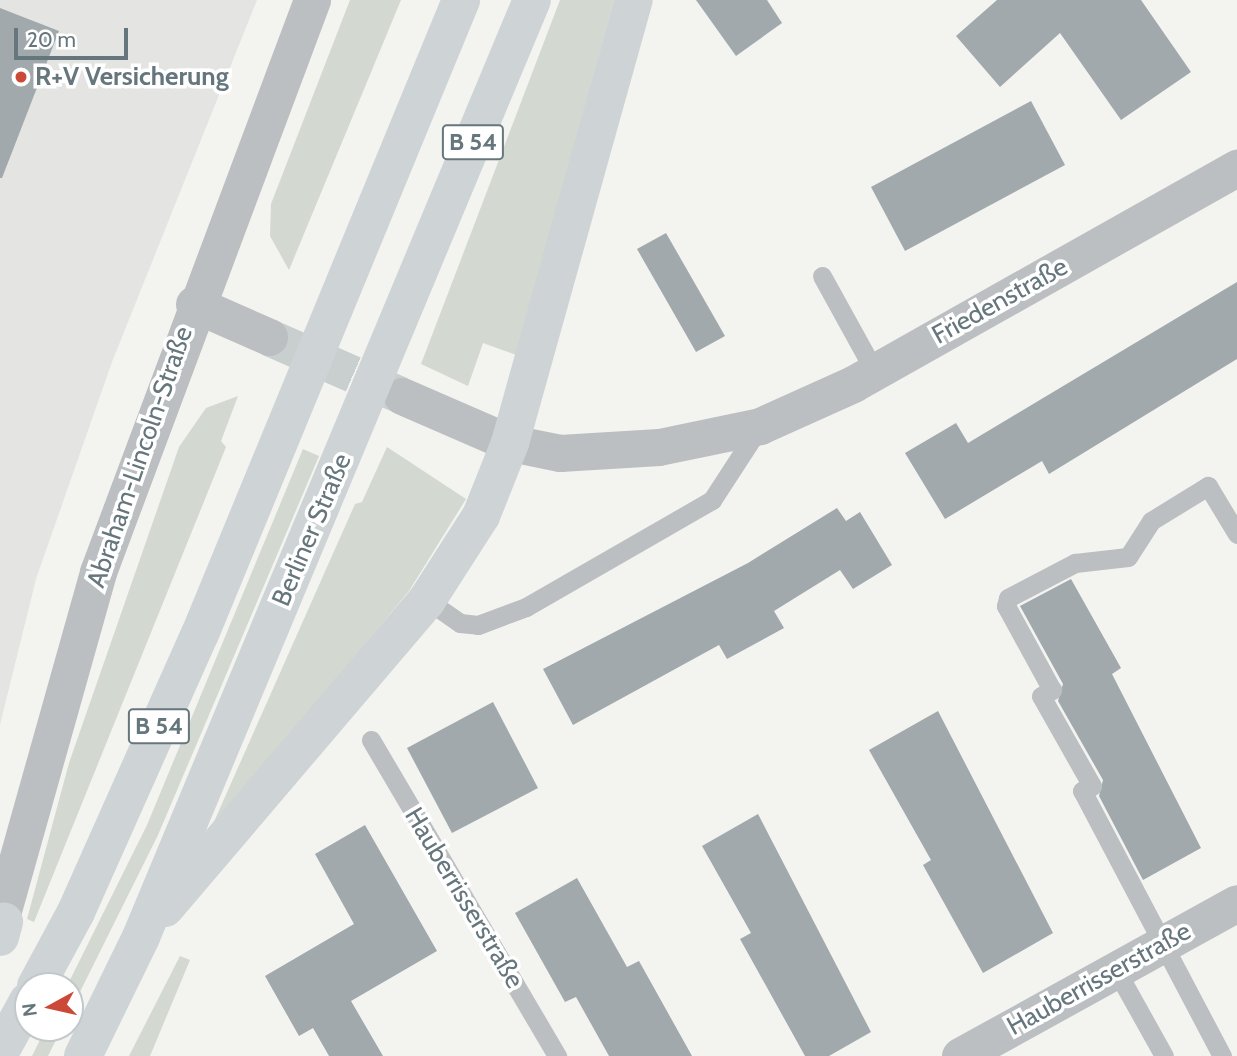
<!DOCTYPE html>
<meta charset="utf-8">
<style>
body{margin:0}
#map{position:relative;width:1237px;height:1056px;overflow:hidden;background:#f3f3f0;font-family:Cabin,sans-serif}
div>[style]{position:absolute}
.built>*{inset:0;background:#e4e4e3}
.green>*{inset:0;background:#d3d8d0}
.building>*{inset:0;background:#a1a9ac}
.minor-tunnel>*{height:37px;margin-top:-18.5px;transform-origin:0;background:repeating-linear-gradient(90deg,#c9cece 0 37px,transparent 0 55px)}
.service>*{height:19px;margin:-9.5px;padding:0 9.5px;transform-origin:9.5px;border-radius:9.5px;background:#bbbfc1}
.minor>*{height:37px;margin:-18.5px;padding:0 18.5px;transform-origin:18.5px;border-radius:18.5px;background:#bbbfc1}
.primary>*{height:38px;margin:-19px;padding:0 19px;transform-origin:19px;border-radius:19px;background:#ced4d6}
.dots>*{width:19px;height:19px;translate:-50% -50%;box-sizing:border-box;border:4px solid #fff;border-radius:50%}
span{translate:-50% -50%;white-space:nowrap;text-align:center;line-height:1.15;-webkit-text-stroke:7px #fff;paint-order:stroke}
.shield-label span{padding:2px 5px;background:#fff;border:2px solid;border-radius:5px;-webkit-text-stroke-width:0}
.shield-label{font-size:24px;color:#66767d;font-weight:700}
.poi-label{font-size:26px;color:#66767d;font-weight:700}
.left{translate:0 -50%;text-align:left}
.street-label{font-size:26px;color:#66767d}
.north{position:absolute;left:14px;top:972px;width:70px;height:70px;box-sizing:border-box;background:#fff;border:2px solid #c2c8cb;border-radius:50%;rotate:262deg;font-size:19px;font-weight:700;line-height:28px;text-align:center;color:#66767d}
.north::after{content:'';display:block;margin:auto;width:24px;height:32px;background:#cc4837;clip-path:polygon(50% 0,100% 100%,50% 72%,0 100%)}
.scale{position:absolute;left:14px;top:28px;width:114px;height:32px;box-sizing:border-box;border:4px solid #66767d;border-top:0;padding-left:9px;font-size:21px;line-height:24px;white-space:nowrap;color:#66767d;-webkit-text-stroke:5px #fff;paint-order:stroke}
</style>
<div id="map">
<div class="built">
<i style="clip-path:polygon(0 0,257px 0,112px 362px,36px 579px,0 725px)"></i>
</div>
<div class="green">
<i style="clip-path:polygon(350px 0,401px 0,289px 270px,270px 236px,271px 204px)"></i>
<i style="clip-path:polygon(560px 0,614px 0,516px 355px,483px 343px,468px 386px,421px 364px)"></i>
<i style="clip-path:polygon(238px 396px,221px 441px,226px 447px,34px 922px,27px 919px,69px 763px,179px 447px,206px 408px)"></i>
<i style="clip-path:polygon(387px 447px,466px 499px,409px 591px,209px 833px,355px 504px,362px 502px)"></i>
<i style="clip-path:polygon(303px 449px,319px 456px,158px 835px,70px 1012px,67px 986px,147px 825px)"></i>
<i style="clip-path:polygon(180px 956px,190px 960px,150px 1056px,129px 1056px)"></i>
<i style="clip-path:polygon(46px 1028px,62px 1028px,48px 1056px,32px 1056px)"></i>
</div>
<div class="building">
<i style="clip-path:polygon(696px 0,767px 0,782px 23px,736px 56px)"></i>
<i style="clip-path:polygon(997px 0,1141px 0,1191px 72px,1121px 120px,1060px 33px,1000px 87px,956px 36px)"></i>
<i style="clip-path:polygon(0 8px,59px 31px,2px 178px,0 178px)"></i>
<i style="clip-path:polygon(1031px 101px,1065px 165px,905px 251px,871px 187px)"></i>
<i style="clip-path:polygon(666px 233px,725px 336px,696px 352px,637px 249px)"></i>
<i style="clip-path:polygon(1237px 282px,1237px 359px,1049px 474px,1042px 461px,945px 519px,905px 453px,956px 423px,968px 443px)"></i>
<i style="clip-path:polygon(837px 508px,846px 521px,860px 512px,892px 565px,853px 589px,840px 570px,774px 611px,784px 628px,727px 659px,719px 645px,573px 725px,543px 669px,748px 563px)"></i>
<i style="clip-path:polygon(1071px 579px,1121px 668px,1112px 674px,1201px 848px,1143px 880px,1099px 796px,1103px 780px,1058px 701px,1063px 684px,1020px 606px)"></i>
<i style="clip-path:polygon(493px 702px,538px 788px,452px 833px,407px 748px)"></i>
<i style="clip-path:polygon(938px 711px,1053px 933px,983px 973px,923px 865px,931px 860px,869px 750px)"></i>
<i style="clip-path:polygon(758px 814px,871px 1032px,829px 1056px,805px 1056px,740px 939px,751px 933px,702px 846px)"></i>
<i style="clip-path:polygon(365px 825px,437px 951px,351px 1001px,383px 1056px,329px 1056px,313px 1028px,299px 1036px,265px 976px,354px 924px,315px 854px)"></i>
<i style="clip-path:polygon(577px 878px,627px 967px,639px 961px,692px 1056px,609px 1056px,576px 997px,565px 1002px,515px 913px)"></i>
</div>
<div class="minor-tunnel">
<i style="left:269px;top:337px;width:144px;rotate:23.7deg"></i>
</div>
<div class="service">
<i style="left:822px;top:276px;width:110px;rotate:61.1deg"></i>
<i style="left:427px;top:600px;width:40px;rotate:34.9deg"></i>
<i style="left:460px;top:623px;width:18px;rotate:6deg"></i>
<i style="left:478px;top:625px;width:51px;rotate:-20.6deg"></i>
<i style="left:526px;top:607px;width:215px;rotate:-29.9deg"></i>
<i style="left:712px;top:500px;width:88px;rotate:-57deg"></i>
<i style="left:371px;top:740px;width:367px;rotate:59.5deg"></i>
<i style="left:1116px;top:970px;width:98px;rotate:60.8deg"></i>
<i style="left:1222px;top:1056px;width:300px;rotate:-117.8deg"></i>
<i style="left:1082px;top:791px;width:11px;rotate:-27deg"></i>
<i style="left:1092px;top:786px;width:103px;rotate:-119.5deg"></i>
<i style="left:1041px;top:696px;width:13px;rotate:-29deg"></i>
<i style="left:1052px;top:690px;width:96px;rotate:-118.7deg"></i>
<i style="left:1006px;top:606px;width:8px;rotate:-76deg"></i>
<i style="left:1008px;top:598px;width:76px;rotate:-27.6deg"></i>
<i style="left:1075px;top:563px;width:53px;rotate:-6.5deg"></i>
<i style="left:1128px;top:557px;width:43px;rotate:-57.4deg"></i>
<i style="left:1151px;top:521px;width:67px;rotate:-31.6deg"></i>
<i style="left:1208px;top:486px;width:56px;rotate:58.9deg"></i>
</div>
<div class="minor">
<i style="left:194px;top:304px;width:82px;rotate:23.7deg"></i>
<i style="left:402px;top:396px;width:118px;rotate:23.5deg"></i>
<i style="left:510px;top:443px;width:51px;rotate:11.3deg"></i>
<i style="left:560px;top:453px;width:99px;rotate:-3.5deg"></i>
<i style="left:659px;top:447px;width:103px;rotate:-11.7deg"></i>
<i style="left:760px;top:426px;width:102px;rotate:-24.3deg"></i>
<i style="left:853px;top:384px;width:441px;rotate:-29.4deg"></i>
<i style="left:0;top:921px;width:362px;rotate:-74.3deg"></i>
<i style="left:98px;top:572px;width:611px;rotate:-69.49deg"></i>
<i style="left:960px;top:1056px;width:316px;rotate:-28.9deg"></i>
</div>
<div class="primary">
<i style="left:165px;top:908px;width:404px;rotate:-49.6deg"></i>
<i style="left:427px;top:600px;width:100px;rotate:-57.3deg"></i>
<i style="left:481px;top:516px;width:79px;rotate:-68.3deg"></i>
<i style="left:510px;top:443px;width:460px;rotate:-74.4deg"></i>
<i style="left:0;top:937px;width:16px;rotate:-75deg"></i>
<i style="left:36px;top:986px;width:84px;rotate:-61.6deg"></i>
<i style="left:76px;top:912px;width:304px;rotate:-66deg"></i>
<i style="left:200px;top:634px;width:686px;rotate:-67.62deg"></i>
<i style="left:0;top:1052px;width:58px;rotate:-61.2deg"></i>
<i style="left:83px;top:1056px;width:132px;rotate:-64deg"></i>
<i style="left:141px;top:937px;width:1015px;rotate:-67.35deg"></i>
</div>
<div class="dots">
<i style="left:21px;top:77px;background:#cc4837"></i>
</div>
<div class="shield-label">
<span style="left:473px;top:142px">B 54</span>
<span style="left:159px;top:726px">B 54</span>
</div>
<div class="poi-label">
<span class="left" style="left:35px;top:77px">R+V Versicherung</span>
</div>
<div class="street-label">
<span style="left:1000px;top:301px;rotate:-29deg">Friedenstraße</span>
<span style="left:140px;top:457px;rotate:-71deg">Abraham-Lincoln-Straße</span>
<span style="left:312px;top:530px;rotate:-67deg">Berliner Straße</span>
<span style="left:464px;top:898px;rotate:59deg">Hauberrisserstraße</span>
<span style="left:1099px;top:979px;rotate:-29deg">Hauberrisserstraße</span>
</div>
<div class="north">N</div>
<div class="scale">20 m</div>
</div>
